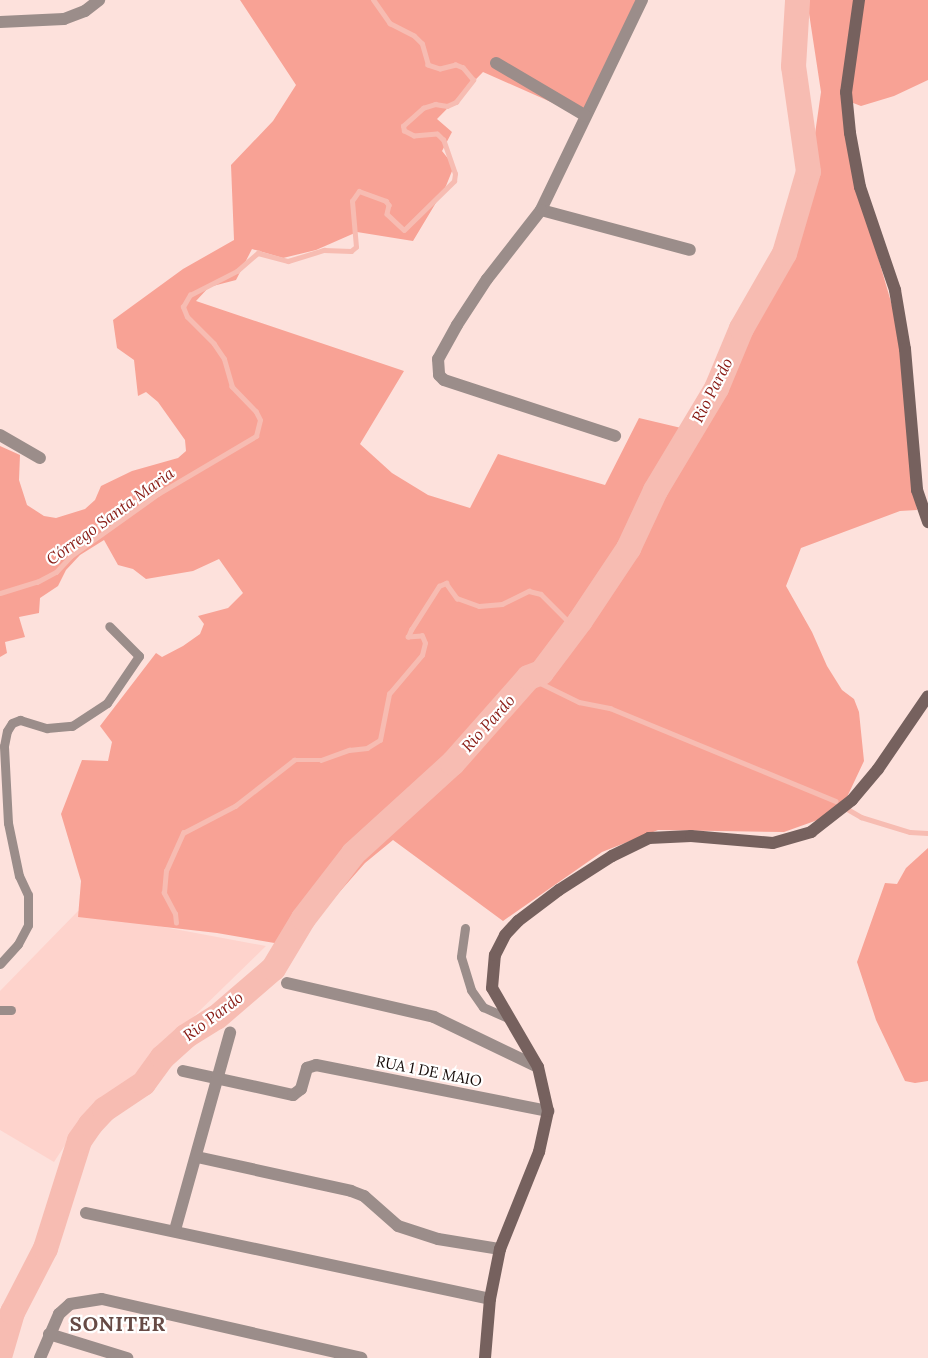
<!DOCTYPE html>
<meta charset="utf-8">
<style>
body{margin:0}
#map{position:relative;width:928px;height:1358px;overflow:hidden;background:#fde1dc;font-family:Lora,serif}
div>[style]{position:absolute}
.built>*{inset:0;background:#fed3cc}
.green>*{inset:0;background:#f8a295}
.stream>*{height:4.5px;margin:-2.25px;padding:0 2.25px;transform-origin:2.25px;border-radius:2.25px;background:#f7bcb2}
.river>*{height:25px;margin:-12.5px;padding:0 12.5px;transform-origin:12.5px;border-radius:12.5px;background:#f7bcb2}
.lane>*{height:9px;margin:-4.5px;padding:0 4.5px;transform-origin:4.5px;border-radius:4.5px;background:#9b8d8a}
.street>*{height:12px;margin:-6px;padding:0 6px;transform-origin:6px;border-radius:6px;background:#9b8d8a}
.secondary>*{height:12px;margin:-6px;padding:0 6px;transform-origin:6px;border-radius:6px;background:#76615e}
span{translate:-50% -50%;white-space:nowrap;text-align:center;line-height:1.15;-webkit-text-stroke:4.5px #fff;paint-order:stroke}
.street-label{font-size:15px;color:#140907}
.water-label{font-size:16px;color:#881a13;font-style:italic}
.district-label{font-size:20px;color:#664a45;font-weight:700;letter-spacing:1px}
</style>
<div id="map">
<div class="built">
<i style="clip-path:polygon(78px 911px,266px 946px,71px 1136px,54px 1162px,0 1130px,0 991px)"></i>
</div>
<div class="green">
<i style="clip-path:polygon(240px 0,643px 0,587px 118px,483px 72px,437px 119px,452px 132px,442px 151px,454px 166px,446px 186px,413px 241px,357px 232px,316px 250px,283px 258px,252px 249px,236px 280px,209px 287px,196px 301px,404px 371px,360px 444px,392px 473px,428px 495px,470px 508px,498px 454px,605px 485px,639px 418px,694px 431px,724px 356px,777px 268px,810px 169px,821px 92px,807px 0,928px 0,928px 80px,894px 96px,861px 106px,848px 101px,862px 202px,900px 333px,917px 510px,900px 511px,801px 548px,786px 586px,812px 632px,827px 666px,842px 690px,854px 699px,859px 712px,864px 761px,840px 812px,784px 832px,658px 830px,602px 852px,503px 921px,393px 840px,365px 863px,292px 946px,217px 933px,78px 917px,81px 881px,61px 814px,82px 760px,108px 761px,112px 742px,100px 726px,156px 653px,162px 657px,183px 646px,200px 634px,204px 624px,198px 616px,228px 608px,243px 593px,219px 559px,193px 571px,146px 579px,133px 569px,118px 565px,104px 540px,80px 555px,66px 570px,58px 586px,40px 598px,39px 613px,19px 617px,25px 637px,5px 642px,7px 653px,0 657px,0 446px,20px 455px,19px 480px,27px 505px,44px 516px,56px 518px,85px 509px,95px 500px,101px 486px,132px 471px,178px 458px,186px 451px,185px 440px,158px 402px,146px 392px,138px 396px,134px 360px,117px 348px,113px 320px,183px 269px,234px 240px,231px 165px,273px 121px,296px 85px)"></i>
<i style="clip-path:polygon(928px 848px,928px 1081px,915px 1083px,905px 1081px,876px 1020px,857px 962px,885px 883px,897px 884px,906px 868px)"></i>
</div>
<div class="stream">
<i style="left:0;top:593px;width:39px;rotate:-17deg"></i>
<i style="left:37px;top:582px;width:21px;rotate:-28deg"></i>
<i style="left:56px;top:572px;width:22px;rotate:-47deg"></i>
<i style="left:71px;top:556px;width:107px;rotate:-35.5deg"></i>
<i style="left:158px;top:494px;width:114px;rotate:-30.6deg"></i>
<i style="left:256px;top:436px;width:16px;rotate:-76deg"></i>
<i style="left:260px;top:420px;width:9px;rotate:-117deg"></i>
<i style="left:256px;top:412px;width:35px;rotate:-134deg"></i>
<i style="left:232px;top:387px;width:29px;rotate:-106deg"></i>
<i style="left:224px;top:359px;width:18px;rotate:-124deg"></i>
<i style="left:214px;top:344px;width:38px;rotate:-135deg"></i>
<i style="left:187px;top:317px;width:11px;rotate:-112deg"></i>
<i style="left:183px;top:307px;width:14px;rotate:-60deg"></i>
<i style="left:190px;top:295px;width:53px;rotate:-27.1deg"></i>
<i style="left:237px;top:271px;width:28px;rotate:-41deg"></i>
<i style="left:258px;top:253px;width:31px;rotate:15deg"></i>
<i style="left:288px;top:261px;width:38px;rotate:-17deg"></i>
<i style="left:324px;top:250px;width:27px;rotate:2deg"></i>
<i style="left:351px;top:251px;width:6px;rotate:-39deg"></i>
<i style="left:356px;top:247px;width:46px;rotate:-95deg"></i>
<i style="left:352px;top:201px;width:12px;rotate:-55deg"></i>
<i style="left:359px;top:191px;width:29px;rotate:20deg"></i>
<i style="left:386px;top:201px;width:5px;rotate:53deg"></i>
<i style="left:389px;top:205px;width:9px;rotate:103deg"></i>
<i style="left:387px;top:214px;width:23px;rotate:43deg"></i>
<i style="left:404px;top:230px;width:70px;rotate:-44.4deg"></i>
<i style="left:454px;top:181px;width:7px;rotate:-82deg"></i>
<i style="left:455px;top:174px;width:36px;rotate:-109deg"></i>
<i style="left:443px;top:140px;width:8px;rotate:-135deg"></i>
<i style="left:437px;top:134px;width:23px;rotate:175deg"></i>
<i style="left:414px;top:136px;width:11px;rotate:-153deg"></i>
<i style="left:404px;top:131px;width:5px;rotate:-101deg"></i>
<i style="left:403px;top:126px;width:27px;rotate:-42deg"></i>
<i style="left:423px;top:108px;width:13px;rotate:-18deg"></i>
<i style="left:435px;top:104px;width:12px;rotate:9deg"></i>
<i style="left:447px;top:106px;width:10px;rotate:-24deg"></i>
<i style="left:456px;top:102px;width:28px;rotate:-52deg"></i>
<i style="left:473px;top:80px;width:16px;rotate:-130deg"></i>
<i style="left:463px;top:68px;width:8px;rotate:-157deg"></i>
<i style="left:456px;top:65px;width:16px;rotate:166deg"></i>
<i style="left:440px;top:69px;width:13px;rotate:-162deg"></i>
<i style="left:428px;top:65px;width:22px;rotate:-106deg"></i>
<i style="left:422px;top:44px;width:11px;rotate:-135deg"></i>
<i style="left:414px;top:36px;width:27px;rotate:-153deg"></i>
<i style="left:390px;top:24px;width:29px;rotate:-125deg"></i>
<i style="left:528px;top:677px;width:57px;rotate:26.1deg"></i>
<i style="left:579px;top:702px;width:32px;rotate:11deg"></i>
<i style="left:610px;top:708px;width:244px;rotate:22.4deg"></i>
<i style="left:844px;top:807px;width:20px;rotate:30deg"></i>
<i style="left:861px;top:817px;width:51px;rotate:17deg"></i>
<i style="left:910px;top:832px;width:18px;rotate:3deg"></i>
<i style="left:176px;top:923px;width:9px;rotate:-96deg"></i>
<i style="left:175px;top:914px;width:24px;rotate:-118deg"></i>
<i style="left:164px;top:893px;width:22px;rotate:-85deg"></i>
<i style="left:166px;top:871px;width:42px;rotate:-65.9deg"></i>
<i style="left:183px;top:833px;width:59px;rotate:-27.4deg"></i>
<i style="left:235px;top:806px;width:75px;rotate:-37.9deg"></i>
<i style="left:294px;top:760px;width:27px"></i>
<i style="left:321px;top:760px;width:30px;rotate:-20deg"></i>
<i style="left:349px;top:750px;width:18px;rotate:-6deg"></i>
<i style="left:367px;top:748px;width:15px;rotate:-32deg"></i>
<i style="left:380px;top:740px;width:47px;rotate:-78.9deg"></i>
<i style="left:389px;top:694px;width:51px;rotate:-49.8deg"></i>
<i style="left:422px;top:655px;width:12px;rotate:-76deg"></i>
<i style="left:425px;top:643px;width:8px;rotate:-113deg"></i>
<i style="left:422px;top:636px;width:14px;rotate:176deg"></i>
<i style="left:408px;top:637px;width:8px;rotate:-67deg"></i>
<i style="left:411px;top:630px;width:52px;rotate:-57.5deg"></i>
<i style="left:439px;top:586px;width:8px;rotate:-23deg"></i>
<i style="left:446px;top:583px;width:19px;rotate:54deg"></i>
<i style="left:457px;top:598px;width:23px;rotate:20deg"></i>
<i style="left:479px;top:606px;width:23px;rotate:-5deg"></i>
<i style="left:502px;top:604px;width:30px;rotate:-26deg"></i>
<i style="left:529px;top:591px;width:12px;rotate:14deg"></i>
<i style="left:541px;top:594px;width:38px;rotate:45deg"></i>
<i style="left:568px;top:621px;width:12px;rotate:-5deg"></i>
</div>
<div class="river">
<i style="left:0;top:1353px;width:43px;rotate:-73.7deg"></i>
<i style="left:12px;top:1312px;width:72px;rotate:-62.7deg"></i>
<i style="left:45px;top:1248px;width:113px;rotate:-72.5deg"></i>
<i style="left:79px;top:1140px;width:19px;rotate:-55deg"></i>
<i style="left:90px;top:1124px;width:21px;rotate:-47deg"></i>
<i style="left:104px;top:1109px;width:47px;rotate:-33.7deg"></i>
<i style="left:143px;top:1083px;width:32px;rotate:-54deg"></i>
<i style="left:162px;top:1057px;width:31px;rotate:-42deg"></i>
<i style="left:185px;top:1036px;width:36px;rotate:-32deg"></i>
<i style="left:216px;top:1017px;width:75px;rotate:-40.7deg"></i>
<i style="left:273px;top:968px;width:58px;rotate:-59deg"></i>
<i style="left:303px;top:918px;width:82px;rotate:-52.4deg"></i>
<i style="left:353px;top:853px;width:134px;rotate:-42.3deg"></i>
<i style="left:452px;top:763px;width:115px;rotate:-48.5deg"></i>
<i style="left:528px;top:677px;width:14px;rotate:-21deg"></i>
<i style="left:541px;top:672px;width:65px;rotate:-53.1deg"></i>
<i style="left:580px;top:620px;width:87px;rotate:-56.3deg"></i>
<i style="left:628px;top:548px;width:64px;rotate:-65deg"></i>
<i style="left:655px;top:490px;width:119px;rotate:-59.1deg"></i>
<i style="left:716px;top:388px;width:65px;rotate:-67.4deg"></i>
<i style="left:741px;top:328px;width:86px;rotate:-60.2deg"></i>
<i style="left:784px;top:253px;width:85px;rotate:-73.7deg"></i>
<i style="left:808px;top:171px;width:106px;rotate:-98.1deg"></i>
<i style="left:793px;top:66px;width:66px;rotate:-86.5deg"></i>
</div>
<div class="lane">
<i style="left:465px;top:928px;width:29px;rotate:98deg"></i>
<i style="left:461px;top:957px;width:34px;rotate:73deg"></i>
<i style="left:471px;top:990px;width:21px;rotate:55deg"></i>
<i style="left:483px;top:1007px;width:27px;rotate:24deg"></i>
<i style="left:0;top:964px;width:27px;rotate:-48deg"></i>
<i style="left:18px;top:944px;width:21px;rotate:-62deg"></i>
<i style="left:28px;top:925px;width:30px;rotate:-90deg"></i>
<i style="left:28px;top:895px;width:21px;rotate:-115deg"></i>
<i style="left:19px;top:876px;width:54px;rotate:-101.7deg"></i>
<i style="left:8px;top:823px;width:77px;rotate:-93deg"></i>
<i style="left:4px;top:746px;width:15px;rotate:-79deg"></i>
<i style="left:7px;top:731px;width:9px;rotate:-58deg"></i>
<i style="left:12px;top:723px;width:9px;rotate:-21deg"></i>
<i style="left:20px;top:720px;width:28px;rotate:17deg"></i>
<i style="left:47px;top:728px;width:25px;rotate:-5deg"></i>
<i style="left:72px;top:726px;width:42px;rotate:-33.3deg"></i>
<i style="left:107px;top:703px;width:57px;rotate:-55.8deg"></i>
<i style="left:139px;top:656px;width:42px;rotate:-135deg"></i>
<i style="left:0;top:1010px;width:11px"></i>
</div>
<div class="street">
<i style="left:642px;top:0;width:233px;rotate:115.7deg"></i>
<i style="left:541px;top:210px;width:154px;rotate:15deg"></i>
<i style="left:0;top:22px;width:64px;rotate:-2.7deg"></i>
<i style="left:64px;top:19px;width:22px;rotate:-21deg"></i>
<i style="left:85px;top:11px;width:18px;rotate:-38deg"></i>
<i style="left:496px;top:63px;width:104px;rotate:30.5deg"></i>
<i style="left:541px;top:210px;width:88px;rotate:128deg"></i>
<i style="left:487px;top:279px;width:55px;rotate:123.1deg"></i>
<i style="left:457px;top:325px;width:39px;rotate:119deg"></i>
<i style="left:438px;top:359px;width:16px;rotate:86deg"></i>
<i style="left:439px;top:375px;width:7px;rotate:45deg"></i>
<i style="left:444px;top:380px;width:180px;rotate:18.1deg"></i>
<i style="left:0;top:435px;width:46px;rotate:29.9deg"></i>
<i style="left:287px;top:983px;width:151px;rotate:13deg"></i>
<i style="left:434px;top:1017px;width:115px;rotate:25.7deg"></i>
<i style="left:183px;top:1071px;width:113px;rotate:12.3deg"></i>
<i style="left:293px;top:1095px;width:10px;rotate:-37deg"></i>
<i style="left:301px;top:1089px;width:22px;rotate:-74deg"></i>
<i style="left:307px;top:1068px;width:9px;rotate:-18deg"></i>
<i style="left:316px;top:1065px;width:237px;rotate:11.2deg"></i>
<i style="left:197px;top:1157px;width:158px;rotate:12.4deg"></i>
<i style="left:351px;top:1191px;width:14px;rotate:21deg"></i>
<i style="left:364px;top:1196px;width:45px;rotate:41.4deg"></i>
<i style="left:398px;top:1226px;width:42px;rotate:18deg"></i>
<i style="left:438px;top:1239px;width:63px;rotate:9.2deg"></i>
<i style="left:86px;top:1213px;width:413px;rotate:12deg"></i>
<i style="left:175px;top:1230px;width:205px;rotate:-74.4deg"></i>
<i style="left:49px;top:1334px;width:82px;rotate:17.1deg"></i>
<i style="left:40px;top:1358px;width:48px;rotate:-66.6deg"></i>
<i style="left:59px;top:1314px;width:15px;rotate:-42deg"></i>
<i style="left:70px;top:1304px;width:32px;rotate:-9deg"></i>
<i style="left:102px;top:1299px;width:266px;rotate:12.8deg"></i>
</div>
<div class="secondary">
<i style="left:859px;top:0;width:93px;rotate:98deg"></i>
<i style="left:846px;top:92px;width:41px;rotate:84.4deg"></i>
<i style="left:850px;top:133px;width:55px;rotate:79.5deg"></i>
<i style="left:860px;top:187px;width:109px;rotate:71.2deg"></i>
<i style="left:895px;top:290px;width:60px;rotate:80.4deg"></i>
<i style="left:905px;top:349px;width:142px;rotate:85.1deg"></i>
<i style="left:917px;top:490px;width:34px;rotate:71deg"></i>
<i style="left:485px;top:1358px;width:59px;rotate:-85.2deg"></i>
<i style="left:490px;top:1299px;width:51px;rotate:-78.7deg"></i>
<i style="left:500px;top:1249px;width:105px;rotate:-68.1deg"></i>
<i style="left:539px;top:1152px;width:42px;rotate:-77.6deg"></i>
<i style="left:548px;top:1111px;width:45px;rotate:-102.8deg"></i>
<i style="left:538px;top:1067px;width:91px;rotate:-120.2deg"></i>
<i style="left:492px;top:988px;width:33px;rotate:-85deg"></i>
<i style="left:495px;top:955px;width:22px;rotate:-63deg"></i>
<i style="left:505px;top:935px;width:19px;rotate:-47deg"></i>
<i style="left:518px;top:921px;width:51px;rotate:-37.1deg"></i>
<i style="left:559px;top:890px;width:63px;rotate:-32.7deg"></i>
<i style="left:612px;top:856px;width:41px;rotate:-25.9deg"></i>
<i style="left:649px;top:838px;width:42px;rotate:-2.7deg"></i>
<i style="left:691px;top:836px;width:82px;rotate:4.9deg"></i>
<i style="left:773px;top:843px;width:40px;rotate:-16deg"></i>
<i style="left:811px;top:832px;width:52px;rotate:-38deg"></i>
<i style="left:852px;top:800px;width:40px;rotate:-50deg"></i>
<i style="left:878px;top:769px;width:88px;rotate:-55.6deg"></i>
</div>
<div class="street-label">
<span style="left:429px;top:1071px;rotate:11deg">RUA 1 DE MAIO</span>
</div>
<div class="water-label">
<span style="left:712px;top:390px;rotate:-63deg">Rio Pardo</span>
<span style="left:110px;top:516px;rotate:-36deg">Córrego Santa Maria</span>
<span style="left:488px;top:723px;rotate:-48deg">Rio Pardo</span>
<span style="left:213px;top:1016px;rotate:-37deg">Rio Pardo</span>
</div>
<div class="district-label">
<span style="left:118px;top:1323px">SONITER</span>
</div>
</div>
